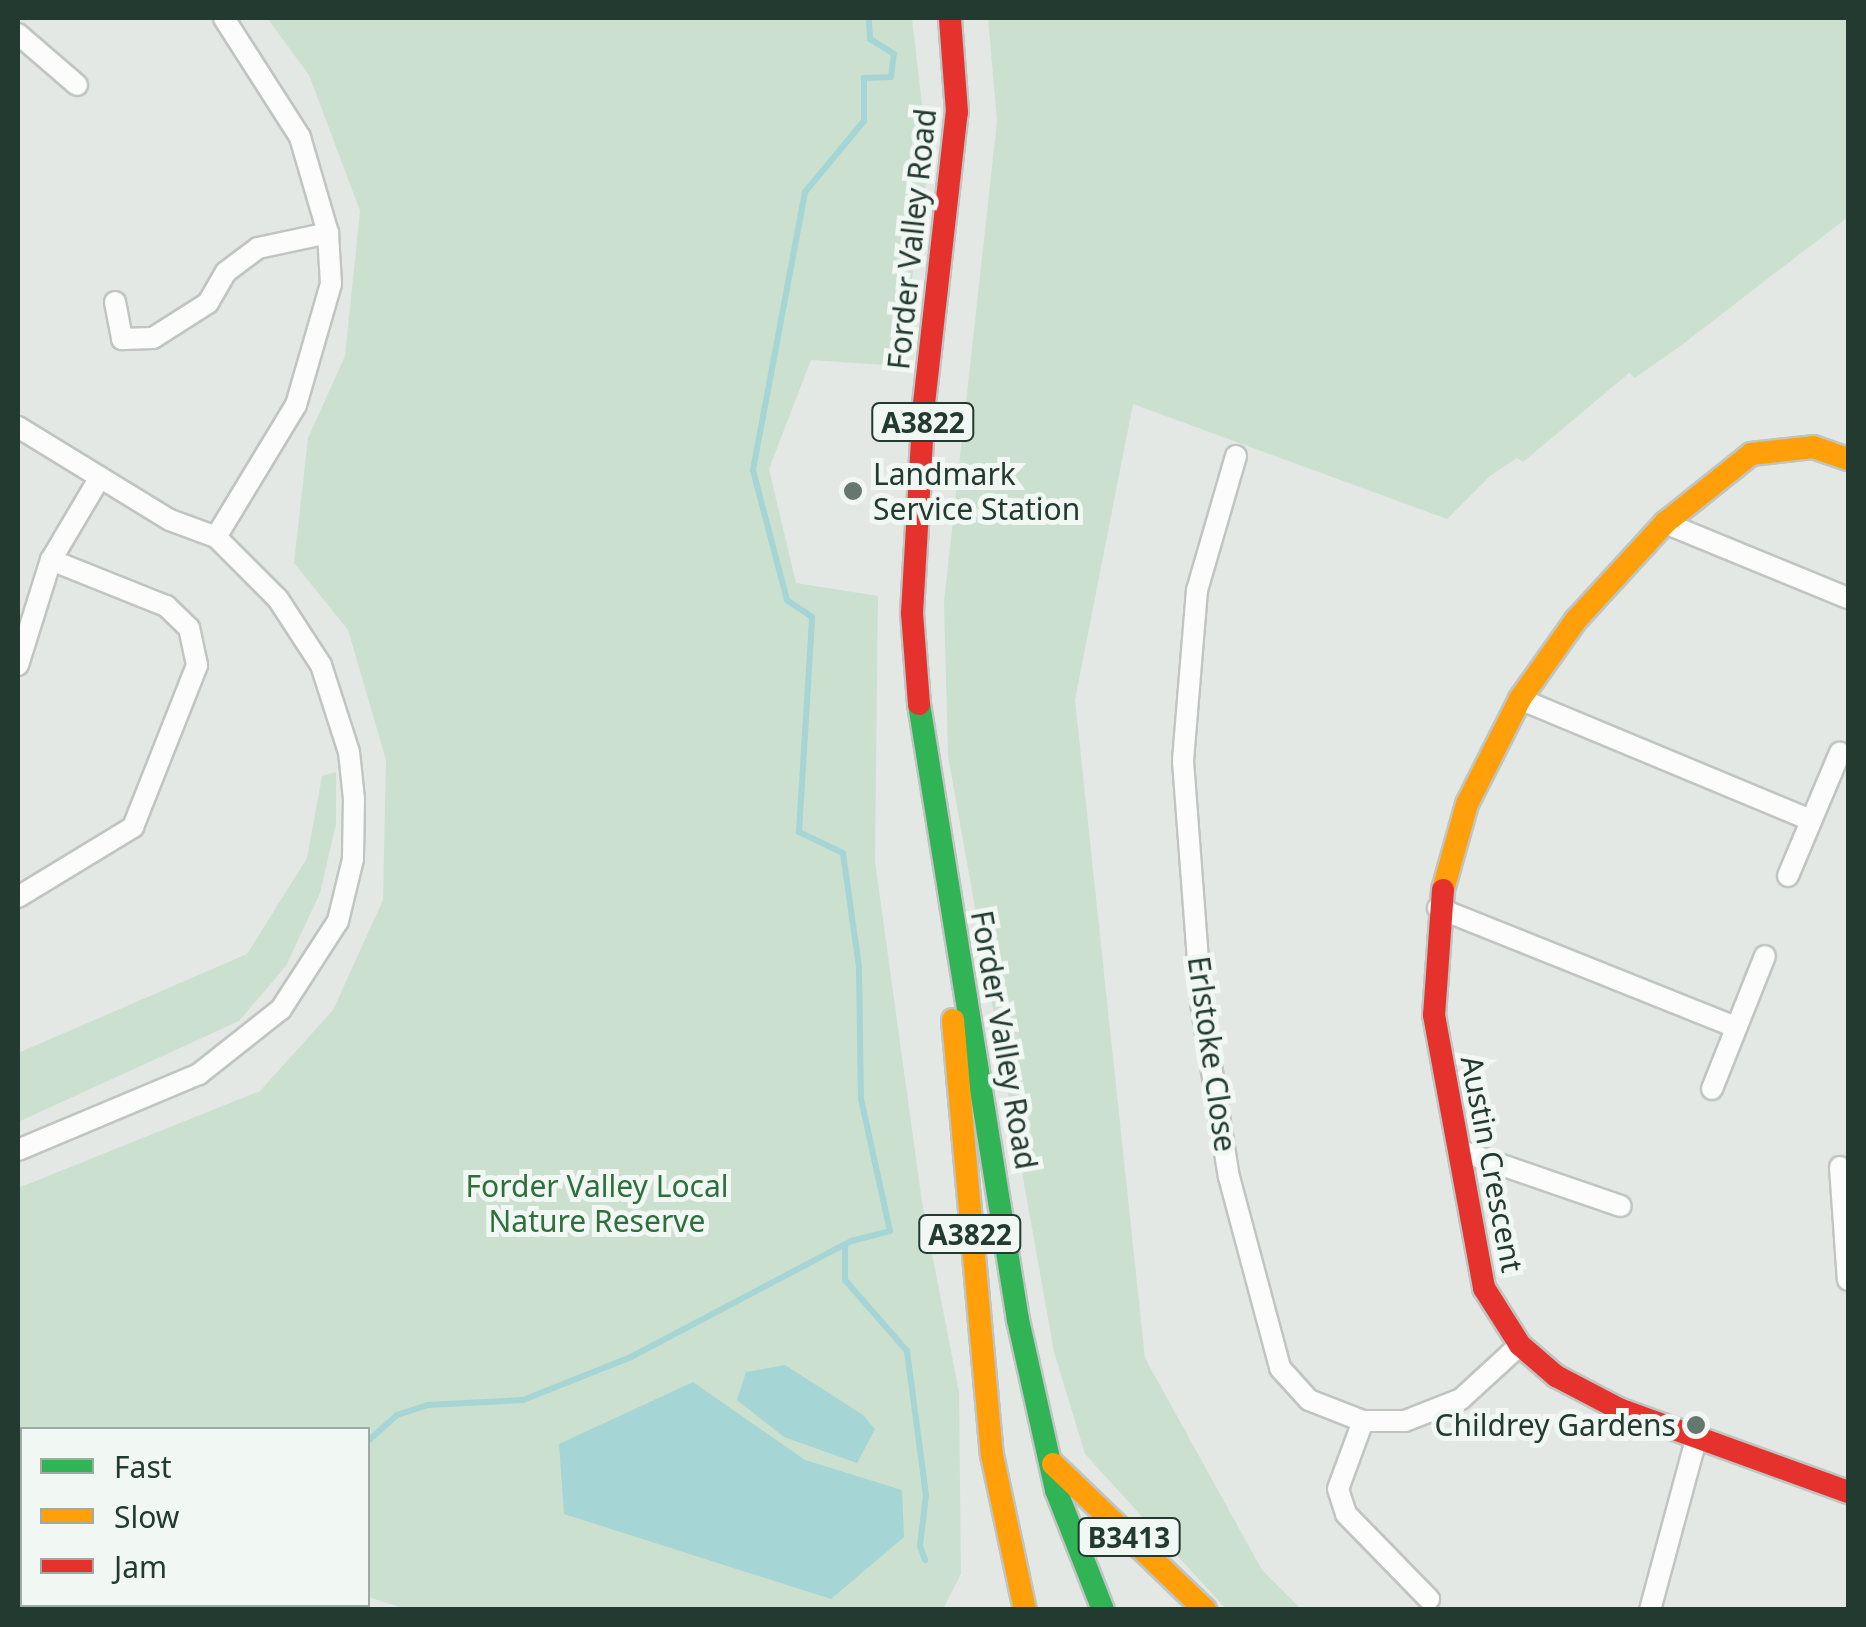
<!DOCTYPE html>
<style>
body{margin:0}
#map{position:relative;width:1866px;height:1627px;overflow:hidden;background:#e3e8e5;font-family:"Noto Sans",sans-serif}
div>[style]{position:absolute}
.green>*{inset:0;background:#cce0d0}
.water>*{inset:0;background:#a5d5d4}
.stream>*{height:6px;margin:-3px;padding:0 3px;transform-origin:3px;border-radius:3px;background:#a5d5d4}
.roads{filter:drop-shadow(2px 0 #c0c5c2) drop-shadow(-2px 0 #c0c5c2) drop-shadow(0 2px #c0c5c2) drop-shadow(0 -2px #c0c5c2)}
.street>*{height:20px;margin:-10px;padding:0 10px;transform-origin:10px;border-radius:10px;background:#fbfcfb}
.fast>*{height:22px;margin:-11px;padding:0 11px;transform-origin:11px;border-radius:11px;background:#30b455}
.slow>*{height:22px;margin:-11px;padding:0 11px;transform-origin:11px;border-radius:11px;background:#ff9f0a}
.jam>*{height:22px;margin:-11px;padding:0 11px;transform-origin:11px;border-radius:11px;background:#e5322d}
.dots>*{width:28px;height:28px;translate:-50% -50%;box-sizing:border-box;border:5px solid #f1f7f3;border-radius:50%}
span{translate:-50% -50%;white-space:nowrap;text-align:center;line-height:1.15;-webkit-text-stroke:10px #f1f7f3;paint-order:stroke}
.shield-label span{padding:2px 8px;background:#f1f7f3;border:2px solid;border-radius:8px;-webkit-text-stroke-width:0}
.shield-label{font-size:28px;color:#223a30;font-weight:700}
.street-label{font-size:30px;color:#223a30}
.poi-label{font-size:30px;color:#223a30}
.left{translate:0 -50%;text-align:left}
.right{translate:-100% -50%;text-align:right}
.park-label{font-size:30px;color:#2f6e3d}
.frame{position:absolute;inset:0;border:20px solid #223a30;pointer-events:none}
.legend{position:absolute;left:20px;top:1427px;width:350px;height:180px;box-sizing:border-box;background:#f1f7f3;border:2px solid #9eaba5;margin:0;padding:12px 18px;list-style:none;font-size:30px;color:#223a30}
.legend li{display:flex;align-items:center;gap:20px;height:50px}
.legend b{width:50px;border:2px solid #9eaba5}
</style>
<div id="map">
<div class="green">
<i style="clip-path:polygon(267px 18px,912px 18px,929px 164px,899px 366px,811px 360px,769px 469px,796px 583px,878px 596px,875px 861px,922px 1202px,959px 1392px,961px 1574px,943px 1609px,406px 1609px,368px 1597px,368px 1430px,22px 1430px,22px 1480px,18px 1478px,18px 1188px,260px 1091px,333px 1010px,383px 900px,386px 760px,348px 630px,294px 563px,308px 438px,345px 356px,360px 211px,309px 75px)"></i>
<i style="clip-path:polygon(988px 18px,1848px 18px,1848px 217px,1683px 344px,1635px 378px,1629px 373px,1523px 462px,1517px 458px,1490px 476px,1447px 519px,1133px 404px,1075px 700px,1145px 1358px,1262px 1570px,1301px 1609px,1226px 1609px,1085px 1454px,1054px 1352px,948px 756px,944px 602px,997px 121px)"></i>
<i style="clip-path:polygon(336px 772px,336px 824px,320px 893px,286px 966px,239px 1021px,18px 1122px,18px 1053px,247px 954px,307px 858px,322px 776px)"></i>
<i style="clip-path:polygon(18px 1568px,22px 1604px,160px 1609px,18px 1609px)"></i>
</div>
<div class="water">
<i style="clip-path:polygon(785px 1365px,863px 1415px,875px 1429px,857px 1463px,784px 1437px,737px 1400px,746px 1372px)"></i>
<i style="clip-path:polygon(693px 1382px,805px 1460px,902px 1490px,904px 1537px,831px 1599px,564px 1514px,559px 1444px)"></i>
</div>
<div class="stream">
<i style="left:845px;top:1245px;width:35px;rotate:90deg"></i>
<i style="left:845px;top:1280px;width:94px;rotate:48.9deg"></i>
<i style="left:907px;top:1351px;width:145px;rotate:82.5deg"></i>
<i style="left:926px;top:1495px;width:51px;rotate:96.7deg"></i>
<i style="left:920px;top:1546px;width:15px;rotate:70deg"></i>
<i style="left:18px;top:1437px;width:4px;rotate:14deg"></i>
<i style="left:368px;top:1441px;width:39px;rotate:-42deg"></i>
<i style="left:397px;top:1415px;width:32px;rotate:-18deg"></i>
<i style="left:427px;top:1405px;width:96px;rotate:-3deg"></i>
<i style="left:523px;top:1400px;width:116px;rotate:-21.7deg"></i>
<i style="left:631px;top:1357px;width:249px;rotate:-27.8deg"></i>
<i style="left:851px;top:1241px;width:40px;rotate:-14.4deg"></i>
<i style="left:890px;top:1231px;width:135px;rotate:-102.4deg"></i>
<i style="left:861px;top:1099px;width:132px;rotate:-90.9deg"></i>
<i style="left:859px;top:967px;width:115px;rotate:-98deg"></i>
<i style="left:843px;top:853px;width:49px;rotate:-154.5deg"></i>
<i style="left:799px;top:832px;width:215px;rotate:-86.5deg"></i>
<i style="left:812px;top:617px;width:30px;rotate:-146deg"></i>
<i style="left:787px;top:600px;width:134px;rotate:-104.7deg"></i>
<i style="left:753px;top:470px;width:283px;rotate:-79.4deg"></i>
<i style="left:805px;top:192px;width:92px;rotate:-50.3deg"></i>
<i style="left:864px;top:121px;width:43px;rotate:-90deg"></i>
<i style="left:864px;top:78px;width:27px;rotate:-2deg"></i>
<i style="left:891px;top:77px;width:23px;rotate:-83deg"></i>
<i style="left:894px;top:54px;width:28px;rotate:-148deg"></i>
<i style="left:870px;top:39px;width:21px;rotate:-93deg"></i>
</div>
<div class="roads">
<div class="street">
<i style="left:18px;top:34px;width:78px;rotate:40.8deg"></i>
<i style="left:115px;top:302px;width:38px;rotate:79deg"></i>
<i style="left:122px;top:339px;width:31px;rotate:-2deg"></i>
<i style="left:153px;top:338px;width:65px;rotate:-32.5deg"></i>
<i style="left:208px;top:303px;width:36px;rotate:-60deg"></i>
<i style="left:226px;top:272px;width:40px;rotate:-37deg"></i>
<i style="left:258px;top:248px;width:72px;rotate:-12.1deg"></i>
<i style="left:18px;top:427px;width:178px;rotate:31.5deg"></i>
<i style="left:170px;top:520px;width:49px;rotate:20.3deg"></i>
<i style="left:216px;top:537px;width:88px;rotate:45deg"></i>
<i style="left:278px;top:599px;width:79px;rotate:56.9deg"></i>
<i style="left:321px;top:665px;width:91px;rotate:72.2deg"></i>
<i style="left:349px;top:752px;width:47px;rotate:83.9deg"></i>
<i style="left:354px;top:799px;width:60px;rotate:91deg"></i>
<i style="left:353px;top:859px;width:64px;rotate:103.6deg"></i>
<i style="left:338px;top:921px;width:105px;rotate:122.9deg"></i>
<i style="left:281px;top:1009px;width:105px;rotate:141.6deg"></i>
<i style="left:199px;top:1074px;width:196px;rotate:157.2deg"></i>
<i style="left:1236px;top:456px;width:140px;rotate:106.2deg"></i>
<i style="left:1197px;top:590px;width:172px;rotate:94.7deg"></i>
<i style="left:1183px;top:761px;width:243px;rotate:85.7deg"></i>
<i style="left:1201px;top:1003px;width:176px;rotate:80.9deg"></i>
<i style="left:1229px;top:1177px;width:198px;rotate:75deg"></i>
<i style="left:1280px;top:1368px;width:43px;rotate:47.8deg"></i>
<i style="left:1309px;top:1400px;width:58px;rotate:21.3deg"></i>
<i style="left:1363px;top:1421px;width:42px"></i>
<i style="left:1405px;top:1421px;width:60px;rotate:-21.4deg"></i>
<i style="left:1461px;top:1399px;width:80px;rotate:-42.5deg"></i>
<i style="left:1665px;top:523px;width:198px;rotate:22.3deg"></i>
<i style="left:216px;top:537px;width:154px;rotate:-58.8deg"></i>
<i style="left:296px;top:405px;width:126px;rotate:-73.9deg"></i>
<i style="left:331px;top:284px;width:51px;rotate:-93.4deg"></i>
<i style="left:328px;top:233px;width:100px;rotate:-106.3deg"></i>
<i style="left:300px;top:137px;width:141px;rotate:-122.6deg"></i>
<i style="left:18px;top:665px;width:110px;rotate:-72.6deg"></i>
<i style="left:51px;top:560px;width:96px;rotate:-59.4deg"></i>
<i style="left:1520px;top:699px;width:315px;rotate:22.6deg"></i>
<i style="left:1788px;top:876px;width:134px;rotate:-67.2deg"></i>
<i style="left:18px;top:897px;width:135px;rotate:-31.3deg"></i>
<i style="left:133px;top:827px;width:174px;rotate:-68.4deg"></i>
<i style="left:197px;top:665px;width:38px;rotate:-102deg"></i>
<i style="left:189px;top:628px;width:32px;rotate:-136deg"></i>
<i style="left:166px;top:606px;width:124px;rotate:-158.2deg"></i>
<i style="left:1438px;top:908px;width:321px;rotate:21.8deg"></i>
<i style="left:1712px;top:1089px;width:143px;rotate:-68.3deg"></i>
<i style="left:1458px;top:1150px;width:172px;rotate:19deg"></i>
<i style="left:1840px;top:1167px;width:113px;rotate:86deg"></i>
<i style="left:1363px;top:1421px;width:72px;rotate:110.2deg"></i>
<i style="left:1338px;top:1489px;width:26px;rotate:72deg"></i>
<i style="left:1346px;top:1514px;width:119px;rotate:45.7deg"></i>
<i style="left:1650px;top:1610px;width:176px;rotate:-74.9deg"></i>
</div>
<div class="fast">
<i style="left:919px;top:704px;width:624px;rotate:80.87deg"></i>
<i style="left:1018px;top:1320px;width:174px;rotate:77.4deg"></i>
<i style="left:1056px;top:1490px;width:129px;rotate:68.6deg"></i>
<i style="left:18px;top:1511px;width:4px;rotate:27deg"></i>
</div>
<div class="slow">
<i style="left:1443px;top:890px;width:89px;rotate:-74.4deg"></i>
<i style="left:1467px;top:804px;width:118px;rotate:-63.2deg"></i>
<i style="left:1520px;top:699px;width:97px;rotate:-54.7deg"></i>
<i style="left:1576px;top:620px;width:132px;rotate:-47.5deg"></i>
<i style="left:1665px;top:523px;width:110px;rotate:-38.7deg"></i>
<i style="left:1751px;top:454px;width:62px;rotate:-6.4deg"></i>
<i style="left:1813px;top:447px;width:37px;rotate:19deg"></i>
<i style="left:953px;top:1020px;width:437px;rotate:84.9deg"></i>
<i style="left:992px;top:1455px;width:158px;rotate:78deg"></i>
<i style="left:1053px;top:1464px;width:211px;rotate:43.8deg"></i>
<i style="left:227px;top:1604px;width:18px;rotate:19deg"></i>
<i style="left:312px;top:1604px;width:17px;rotate:21deg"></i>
</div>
<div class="jam">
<i style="left:919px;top:704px;width:91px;rotate:-94.4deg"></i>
<i style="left:912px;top:613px;width:209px;rotate:-86.7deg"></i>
<i style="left:924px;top:404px;width:294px;rotate:-83.6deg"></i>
<i style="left:957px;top:112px;width:94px;rotate:-94.3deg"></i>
<i style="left:1443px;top:890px;width:125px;rotate:94.1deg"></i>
<i style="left:1434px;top:1015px;width:278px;rotate:79.6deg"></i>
<i style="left:1484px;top:1288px;width:67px;rotate:57.7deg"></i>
<i style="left:1520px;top:1345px;width:48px;rotate:40.7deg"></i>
<i style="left:1556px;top:1376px;width:71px;rotate:27.6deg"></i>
<i style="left:1619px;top:1409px;width:244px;rotate:19.9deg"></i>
<i style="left:18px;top:1539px;width:4px;rotate:27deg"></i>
</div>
</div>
<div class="dots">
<i style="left:853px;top:491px;background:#66776f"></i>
<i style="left:1696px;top:1425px;background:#66776f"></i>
</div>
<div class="shield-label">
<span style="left:923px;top:422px">A3822</span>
<span style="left:970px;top:1234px">A3822</span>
<span style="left:1129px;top:1537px">B3413</span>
</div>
<div class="street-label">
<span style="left:912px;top:239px;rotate:-84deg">Forder Valley Road</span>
<span style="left:1004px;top:1040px;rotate:80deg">Forder Valley Road</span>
<span style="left:1212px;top:1054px;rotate:82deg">Erlstoke Close</span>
<span style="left:1492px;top:1164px;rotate:79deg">Austin Crescent</span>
</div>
<div class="poi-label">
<span class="left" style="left:873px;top:491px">Landmark<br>Service Station</span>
<span class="right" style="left:1676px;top:1425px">Childrey Gardens</span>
</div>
<div class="park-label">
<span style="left:597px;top:1203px">Forder Valley Local<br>Nature Reserve</span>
</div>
<div class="frame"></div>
<ul class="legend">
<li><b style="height:12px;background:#30b455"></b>Fast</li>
<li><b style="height:12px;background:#ff9f0a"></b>Slow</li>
<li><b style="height:12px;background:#e5322d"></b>Jam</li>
</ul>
</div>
